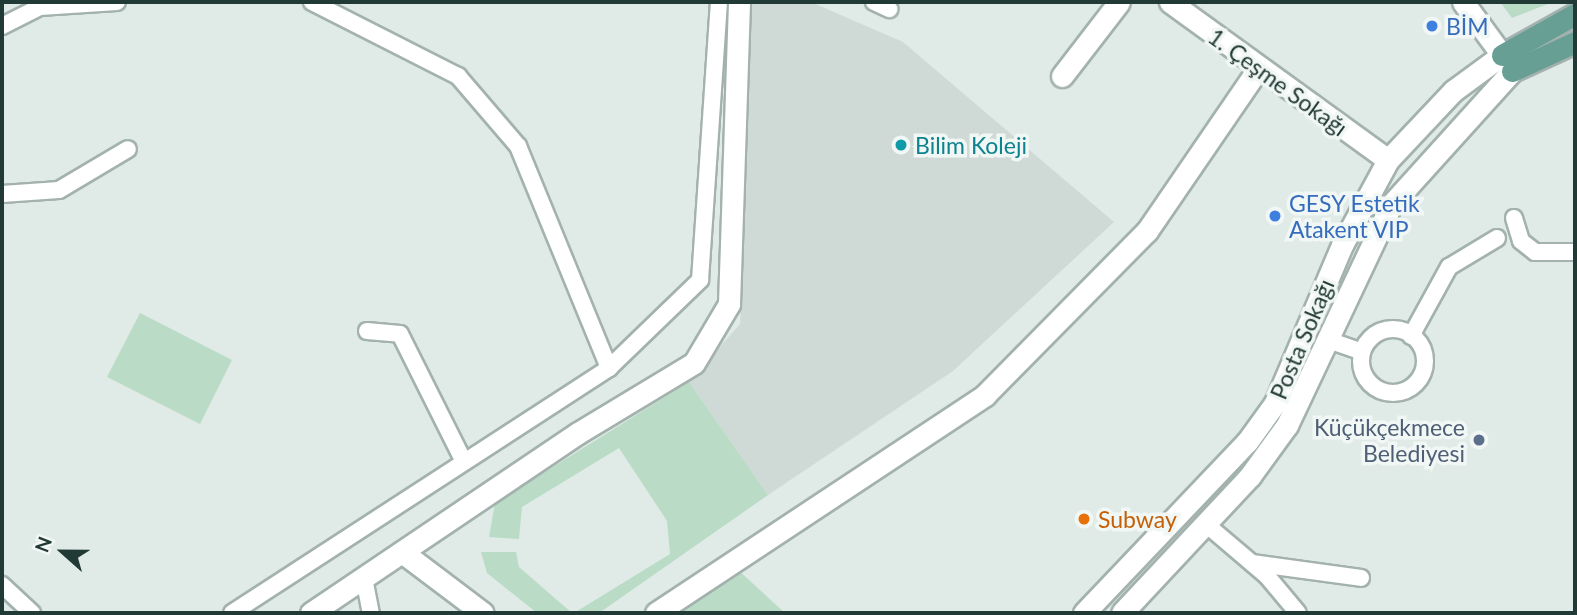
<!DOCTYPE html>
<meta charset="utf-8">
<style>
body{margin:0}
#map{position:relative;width:1577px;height:615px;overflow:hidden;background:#e0ebe7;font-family:Lato,sans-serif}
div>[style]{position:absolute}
.built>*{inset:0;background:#cfdad6}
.green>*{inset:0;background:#badbc5}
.roads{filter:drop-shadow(2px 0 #a3b2ae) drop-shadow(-2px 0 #a3b2ae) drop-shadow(0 2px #a3b2ae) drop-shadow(0 -2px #a3b2ae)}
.lane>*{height:16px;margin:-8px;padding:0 8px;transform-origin:8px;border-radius:8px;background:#fff}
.lane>.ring{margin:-8px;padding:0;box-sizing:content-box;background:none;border:16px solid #fff;border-radius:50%}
.street>*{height:21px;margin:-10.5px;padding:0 10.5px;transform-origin:10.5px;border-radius:10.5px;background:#fff}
.secondary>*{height:21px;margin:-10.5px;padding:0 10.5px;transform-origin:10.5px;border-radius:10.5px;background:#fff}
.primary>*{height:21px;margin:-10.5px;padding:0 10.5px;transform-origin:10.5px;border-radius:10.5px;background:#679f94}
.dots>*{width:19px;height:19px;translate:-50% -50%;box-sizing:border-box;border:4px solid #f1f7f4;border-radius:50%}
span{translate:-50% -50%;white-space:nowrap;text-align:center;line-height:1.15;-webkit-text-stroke:7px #f1f7f4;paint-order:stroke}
.shop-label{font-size:23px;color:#366cbe}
.left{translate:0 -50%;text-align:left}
.street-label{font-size:23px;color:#223a35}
.culture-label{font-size:23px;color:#0d838f}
.service-label{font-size:23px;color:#4e5e75}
.right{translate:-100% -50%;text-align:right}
.food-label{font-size:23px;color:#c56008}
.frame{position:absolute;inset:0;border:4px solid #223a35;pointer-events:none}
.north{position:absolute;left:28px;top:517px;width:70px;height:70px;-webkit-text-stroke:5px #f1f7f4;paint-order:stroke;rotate:291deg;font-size:19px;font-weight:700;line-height:28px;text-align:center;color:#223a35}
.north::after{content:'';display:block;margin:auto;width:24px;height:32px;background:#223a35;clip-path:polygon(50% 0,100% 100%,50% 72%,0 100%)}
</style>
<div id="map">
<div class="built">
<i style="clip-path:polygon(749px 2px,811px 2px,903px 42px,1114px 222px,953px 371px,768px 495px,689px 382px,740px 324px)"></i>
</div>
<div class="green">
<i style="clip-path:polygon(1500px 2px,1553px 2px,1512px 18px)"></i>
<i style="clip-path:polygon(140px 313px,232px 360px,200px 424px,107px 377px)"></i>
<i style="clip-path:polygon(689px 382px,768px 495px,599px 613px,574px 613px,670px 554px,667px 521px,619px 448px,522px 507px,519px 539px,489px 537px,495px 503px)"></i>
<i style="clip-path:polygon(481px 552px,516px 552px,519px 567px,572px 613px,537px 613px,487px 573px)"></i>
<i style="clip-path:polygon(737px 569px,785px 613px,675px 613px)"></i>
</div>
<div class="roads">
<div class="lane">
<i style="left:312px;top:2px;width:164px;rotate:26.9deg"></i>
<i style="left:458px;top:76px;width:92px;rotate:49.4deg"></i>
<i style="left:518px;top:146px;width:240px;rotate:67.7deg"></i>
<i style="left:874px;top:2px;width:17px;rotate:25deg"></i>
<i style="left:2px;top:26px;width:42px;rotate:-26.6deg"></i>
<i style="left:40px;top:7px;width:77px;rotate:-3.7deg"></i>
<i style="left:2px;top:194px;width:57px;rotate:-4deg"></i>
<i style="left:59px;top:190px;width:80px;rotate:-30.7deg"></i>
<i style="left:1514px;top:218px;width:24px;rotate:73deg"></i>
<i style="left:1521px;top:241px;width:18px;rotate:38deg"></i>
<i style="left:1535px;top:252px;width:40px"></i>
<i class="ring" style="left:1361px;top:329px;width:48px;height:48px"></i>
<i style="left:367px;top:331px;width:33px;rotate:5deg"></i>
<i style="left:400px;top:334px;width:143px;rotate:63.4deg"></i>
<i style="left:1411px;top:336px;width:79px;rotate:-61.2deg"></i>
<i style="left:1449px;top:267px;width:56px;rotate:-31.1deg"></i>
<i style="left:1328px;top:340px;width:36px;rotate:19deg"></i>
<i style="left:1207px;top:525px;width:79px;rotate:40.4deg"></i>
<i style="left:1267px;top:576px;width:48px;rotate:50deg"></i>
<i style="left:1252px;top:563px;width:110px;rotate:7.8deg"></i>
<i style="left:364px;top:578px;width:36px;rotate:79deg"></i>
<i style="left:2px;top:585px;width:41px;rotate:43deg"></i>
<i style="left:232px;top:613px;width:450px;rotate:-33deg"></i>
<i style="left:609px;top:368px;width:127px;rotate:-44deg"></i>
<i style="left:700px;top:280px;width:279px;rotate:-86.1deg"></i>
</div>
<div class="street">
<i style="left:1170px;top:2px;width:269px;rotate:35.9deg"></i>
<i style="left:1463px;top:2px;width:66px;rotate:53.7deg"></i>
<i style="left:1062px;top:76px;width:93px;rotate:-52.4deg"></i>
<i style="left:402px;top:552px;width:101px;rotate:37deg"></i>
<i style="left:311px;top:613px;width:322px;rotate:-34deg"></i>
<i style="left:578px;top:433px;width:135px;rotate:-31.1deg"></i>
<i style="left:694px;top:363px;width:69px;rotate:-59.3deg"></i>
<i style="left:729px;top:304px;width:302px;rotate:-88.1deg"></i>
<i style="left:656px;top:613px;width:395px;rotate:-33.5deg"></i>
<i style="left:985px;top:395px;width:231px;rotate:-45.4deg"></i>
<i style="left:1147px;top:231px;width:196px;rotate:-55.6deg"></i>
</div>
<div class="secondary">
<i style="left:1084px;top:613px;width:236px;rotate:-46.4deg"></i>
<i style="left:1247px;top:442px;width:48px;rotate:-54.3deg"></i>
<i style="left:1275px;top:403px;width:172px;rotate:-67deg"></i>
<i style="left:1342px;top:245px;width:97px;rotate:-61.6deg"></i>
<i style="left:1388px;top:160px;width:95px;rotate:-46.7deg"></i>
<i style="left:1453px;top:91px;width:61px;rotate:-36.3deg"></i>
<i style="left:1502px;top:55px;width:19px;rotate:58deg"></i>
<i style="left:1512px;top:71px;width:181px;rotate:132.1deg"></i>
<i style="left:1391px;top:205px;width:243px;rotate:115.3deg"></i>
<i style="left:1287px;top:425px;width:63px;rotate:126deg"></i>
<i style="left:1250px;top:476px;width:187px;rotate:133.1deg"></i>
</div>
<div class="primary">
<i style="left:1502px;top:55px;width:84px;rotate:-29.3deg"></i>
<i style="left:1512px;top:71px;width:69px;rotate:-24.7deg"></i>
</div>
</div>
<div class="dots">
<i style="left:1432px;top:26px;background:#3f7fe0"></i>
<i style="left:901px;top:145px;background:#0f9aa8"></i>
<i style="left:1275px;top:216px;background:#3f7fe0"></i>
<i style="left:1479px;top:440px;background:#5c6f8a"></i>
<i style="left:1084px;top:519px;background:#e8710a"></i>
</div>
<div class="shop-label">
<span class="left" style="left:1446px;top:26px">BİM</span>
<span class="left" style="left:1289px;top:216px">GESY Estetik<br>Atakent VIP</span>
</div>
<div class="street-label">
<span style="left:1278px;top:82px;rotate:36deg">1. Çeşme Sokağı</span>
<span style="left:1302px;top:339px;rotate:-67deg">Posta Sokağı</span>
</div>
<div class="culture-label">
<span class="left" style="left:915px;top:145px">Bilim Koleji</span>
</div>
<div class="service-label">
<span class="right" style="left:1465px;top:440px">Küçükçekmece<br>Belediyesi</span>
</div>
<div class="food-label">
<span class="left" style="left:1098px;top:519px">Subway</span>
</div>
<div class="frame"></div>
<div class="north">N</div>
</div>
